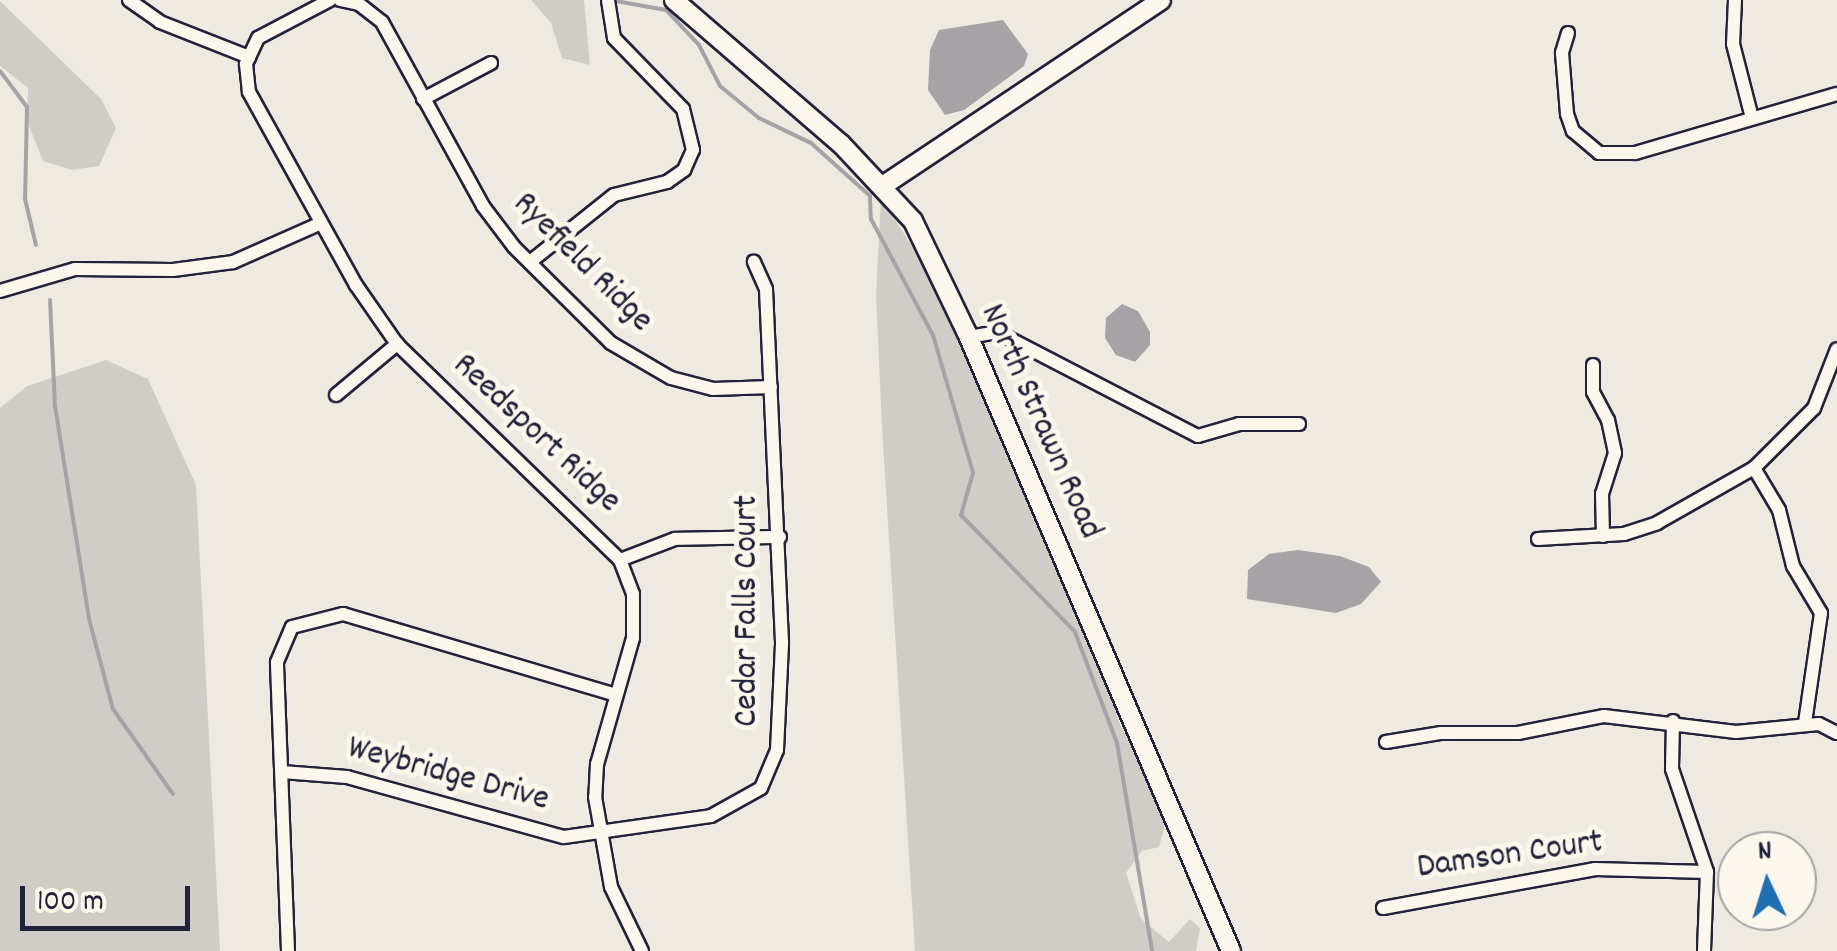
<!DOCTYPE html>
<style>
body{margin:0}
#map{position:relative;width:1837px;height:951px;overflow:hidden;background:#eeeae2;font-family:Dekko,sans-serif}
div>[style]{position:absolute}
.green>*{inset:0;background:#d0cdc9}
.water>*{inset:0;background:#a6a3a7}
.stream>*{height:4px;margin:-2px;padding:0 2px;transform-origin:2px;border-radius:2px;background:#a6a3a7}
.roads{filter:drop-shadow(2px 0 #22223b) drop-shadow(-2px 0 #22223b) drop-shadow(0 2px #22223b) drop-shadow(0 -2px #22223b)}
.street>*{height:12px;margin:-6px;padding:0 6px;transform-origin:6px;border-radius:6px;background:#fbf7ec}
.secondary>*{height:18px;margin:-9px;padding:0 9px;transform-origin:9px;border-radius:9px;background:#fbf7ec}
span{translate:-50% -50%;white-space:nowrap;text-align:center;line-height:1.15;-webkit-text-stroke:10px #fbf7ec;paint-order:stroke}
.street-label{font-size:35px;color:#22223b}
.north{position:absolute;left:1717px;top:831px;width:100px;height:100px;box-sizing:border-box;background:#fbf7ec;border:2px solid #a4a2a5;border-radius:50%;rotate:356deg;font-size:28px;font-weight:700;line-height:40px;text-align:center;color:#22223b}
.north::after{content:'';display:block;margin:auto;width:35px;height:45px;background:#1f6fb2;clip-path:polygon(50% 0,100% 100%,50% 72%,0 100%)}
.scale{position:absolute;left:20px;top:886px;width:170px;height:45px;box-sizing:border-box;border:5px solid #22223b;border-top:0;padding-left:12px;font-size:30px;line-height:35px;white-space:nowrap;color:#22223b;-webkit-text-stroke:8px #fbf7ec;paint-order:stroke}
</style>
<div id="map">
<div class="green">
<i style="clip-path:polygon(531px 0,584px 0,590px 65px,562px 58px,551px 23px)"></i>
<i style="clip-path:polygon(0 1px,101px 99px,116px 128px,99px 166px,72px 170px,43px 161px,27px 121px,28px 88px,0 66px)"></i>
<i style="clip-path:polygon(881px 197px,926px 269px,1113px 690px,1117px 718px,1167px 817px,1159px 847px,1142px 851px,1126px 873px,1141px 919px,1169px 942px,1190px 919px,1200px 928px,1196px 951px,915px 951px,882px 427px,876px 296px)"></i>
<i style="clip-path:polygon(106px 360px,148px 379px,196px 485px,220px 951px,0 951px,0 408px,27px 386px)"></i>
</div>
<div class="water">
<i style="clip-path:polygon(1003px 20px,1028px 54px,1024px 66px,964px 110px,945px 115px,928px 90px,930px 50px,939px 30px)"></i>
<i style="clip-path:polygon(1122px 304px,1138px 311px,1150px 332px,1150px 345px,1135px 362px,1116px 355px,1105px 338px,1106px 318px)"></i>
<i style="clip-path:polygon(1298px 550px,1340px 556px,1369px 567px,1381px 582px,1361px 604px,1336px 613px,1247px 599px,1248px 570px,1269px 554px)"></i>
</div>
<div class="stream">
<i style="left:610px;top:0;width:57px;rotate:10.1deg"></i>
<i style="left:666px;top:10px;width:48px;rotate:46.7deg"></i>
<i style="left:699px;top:45px;width:46px;rotate:62.9deg"></i>
<i style="left:720px;top:86px;width:50px;rotate:39.4deg"></i>
<i style="left:759px;top:118px;width:58px;rotate:25.7deg"></i>
<i style="left:811px;top:143px;width:79px;rotate:41.9deg"></i>
<i style="left:870px;top:196px;width:23px;rotate:88deg"></i>
<i style="left:871px;top:219px;width:132px;rotate:61.9deg"></i>
<i style="left:933px;top:335px;width:144px;rotate:73.8deg"></i>
<i style="left:973px;top:473px;width:44px;rotate:105.9deg"></i>
<i style="left:961px;top:515px;width:163px;rotate:45.7deg"></i>
<i style="left:1075px;top:632px;width:119px;rotate:69.3deg"></i>
<i style="left:1117px;top:743px;width:211px;rotate:80.4deg"></i>
<i style="left:0;top:71px;width:45px;rotate:53.1deg"></i>
<i style="left:27px;top:107px;width:92px;rotate:91.2deg"></i>
<i style="left:25px;top:199px;width:47px;rotate:76.6deg"></i>
<i style="left:50px;top:300px;width:106px;rotate:87.3deg"></i>
<i style="left:55px;top:406px;width:216px;rotate:80.9deg"></i>
<i style="left:89px;top:619px;width:93px;rotate:75.1deg"></i>
<i style="left:113px;top:709px;width:104px;rotate:54.8deg"></i>
</div>
<div class="roads">
<div class="street">
<i style="left:129px;top:0;width:38px;rotate:35deg"></i>
<i style="left:160px;top:22px;width:96px;rotate:21.5deg"></i>
<i style="left:330px;top:0;width:81px;rotate:152.2deg"></i>
<i style="left:258px;top:38px;width:29px;rotate:115deg"></i>
<i style="left:246px;top:64px;width:28px;rotate:84deg"></i>
<i style="left:249px;top:92px;width:221px;rotate:61deg"></i>
<i style="left:356px;top:285px;width:72px;rotate:55.2deg"></i>
<i style="left:397px;top:344px;width:310px;rotate:44.1deg"></i>
<i style="left:620px;top:560px;width:36px;rotate:69deg"></i>
<i style="left:633px;top:594px;width:44px;rotate:90deg"></i>
<i style="left:633px;top:638px;width:131px;rotate:105.9deg"></i>
<i style="left:597px;top:764px;width:33px;rotate:93deg"></i>
<i style="left:595px;top:797px;width:91px;rotate:79.9deg"></i>
<i style="left:611px;top:887px;width:71px;rotate:64.2deg"></i>
<i style="left:340px;top:0;width:19px;rotate:12deg"></i>
<i style="left:359px;top:4px;width:29px;rotate:38deg"></i>
<i style="left:382px;top:22px;width:210px;rotate:61.2deg"></i>
<i style="left:483px;top:206px;width:51px;rotate:52.9deg"></i>
<i style="left:514px;top:247px;width:136px;rotate:44.7deg"></i>
<i style="left:611px;top:343px;width:69px;rotate:30.3deg"></i>
<i style="left:671px;top:378px;width:43px;rotate:14.7deg"></i>
<i style="left:713px;top:389px;width:58px;rotate:-2deg"></i>
<i style="left:1735px;top:0;width:44px;rotate:92.6deg"></i>
<i style="left:1733px;top:44px;width:72px;rotate:75.6deg"></i>
<i style="left:1568px;top:33px;width:21px;rotate:107deg"></i>
<i style="left:1562px;top:53px;width:61px;rotate:85.3deg"></i>
<i style="left:1567px;top:114px;width:18px;rotate:71deg"></i>
<i style="left:1573px;top:131px;width:34px;rotate:40deg"></i>
<i style="left:1599px;top:153px;width:36px"></i>
<i style="left:1635px;top:153px;width:210px;rotate:-16.3deg"></i>
<i style="left:423px;top:99px;width:77px;rotate:-27.9deg"></i>
<i style="left:530px;top:262px;width:107px;rotate:-38.6deg"></i>
<i style="left:614px;top:195px;width:55px;rotate:-13.8deg"></i>
<i style="left:667px;top:182px;width:21px;rotate:-35deg"></i>
<i style="left:684px;top:170px;width:22px;rotate:-66deg"></i>
<i style="left:693px;top:150px;width:42px;rotate:-103.7deg"></i>
<i style="left:683px;top:109px;width:99px;rotate:-134.2deg"></i>
<i style="left:614px;top:38px;width:38px;rotate:-99deg"></i>
<i style="left:0;top:291px;width:78px;rotate:-16.3deg"></i>
<i style="left:75px;top:269px;width:98px;rotate:0.6deg"></i>
<i style="left:173px;top:270px;width:61px;rotate:-7.6deg"></i>
<i style="left:233px;top:262px;width:96px;rotate:-23.9deg"></i>
<i style="left:969px;top:337px;width:28px;rotate:-10deg"></i>
<i style="left:997px;top:332px;width:226px;rotate:27.4deg"></i>
<i style="left:1198px;top:436px;width:43px;rotate:-16.3deg"></i>
<i style="left:1239px;top:424px;width:60px"></i>
<i style="left:1593px;top:365px;width:27px;rotate:90deg"></i>
<i style="left:1593px;top:392px;width:32px;rotate:62deg"></i>
<i style="left:1608px;top:420px;width:34px;rotate:78deg"></i>
<i style="left:1615px;top:453px;width:43px;rotate:107.6deg"></i>
<i style="left:1602px;top:494px;width:42px;rotate:88.6deg"></i>
<i style="left:336px;top:395px;width:80px;rotate:-39.9deg"></i>
<i style="left:1754px;top:468px;width:49px;rotate:59.2deg"></i>
<i style="left:1779px;top:510px;width:58px;rotate:76deg"></i>
<i style="left:1793px;top:566px;width:55px;rotate:59.2deg"></i>
<i style="left:1821px;top:613px;width:111px;rotate:98.3deg"></i>
<i style="left:1538px;top:539px;width:86px;rotate:-3.3deg"></i>
<i style="left:1624px;top:534px;width:35px;rotate:-18deg"></i>
<i style="left:1657px;top:523px;width:112px;rotate:-29.6deg"></i>
<i style="left:1754px;top:468px;width:85px;rotate:-45deg"></i>
<i style="left:1814px;top:408px;width:63px;rotate:-68.7deg"></i>
<i style="left:620px;top:560px;width:59px;rotate:-20.9deg"></i>
<i style="left:675px;top:539px;width:105px;rotate:-1.1deg"></i>
<i style="left:1673px;top:721px;width:48px;rotate:91.2deg"></i>
<i style="left:1672px;top:769px;width:109px;rotate:71.2deg"></i>
<i style="left:1707px;top:872px;width:79px;rotate:92.2deg"></i>
<i style="left:1386px;top:742px;width:56px;rotate:-9.3deg"></i>
<i style="left:1441px;top:733px;width:77px"></i>
<i style="left:1518px;top:733px;width:88px;rotate:-11.2deg"></i>
<i style="left:1604px;top:716px;width:133px;rotate:6.9deg"></i>
<i style="left:1736px;top:732px;width:83px;rotate:-5.5deg"></i>
<i style="left:1819px;top:724px;width:20px;rotate:27deg"></i>
<i style="left:282px;top:772px;width:65px;rotate:4.4deg"></i>
<i style="left:347px;top:777px;width:225px;rotate:15.5deg"></i>
<i style="left:564px;top:837px;width:148px;rotate:-8.1deg"></i>
<i style="left:711px;top:816px;width:57px;rotate:-29.2deg"></i>
<i style="left:761px;top:788px;width:41px;rotate:-67.2deg"></i>
<i style="left:777px;top:750px;width:108px;rotate:-87.3deg"></i>
<i style="left:782px;top:642px;width:353px;rotate:-92.6deg"></i>
<i style="left:766px;top:289px;width:30px;rotate:-114deg"></i>
<i style="left:1383px;top:908px;width:216px;rotate:-10.4deg"></i>
<i style="left:1595px;top:869px;width:112px;rotate:1.5deg"></i>
<i style="left:288px;top:951px;width:289px;rotate:-92.2deg"></i>
<i style="left:277px;top:662px;width:38px;rotate:-67deg"></i>
<i style="left:292px;top:627px;width:53px;rotate:-14.3deg"></i>
<i style="left:343px;top:614px;width:285px;rotate:16.5deg"></i>
</div>
<div class="secondary">
<i style="left:674px;top:0;width:221px;rotate:40.8deg"></i>
<i style="left:841px;top:144px;width:105px;rotate:46.9deg"></i>
<i style="left:913px;top:221px;width:124px;rotate:64.3deg"></i>
<i style="left:967px;top:333px;width:672px;rotate:66.87deg"></i>
<i style="left:884px;top:185px;width:333px;rotate:-33.7deg"></i>
</div>
</div>
<div class="street-label">
<span style="left:582px;top:263px;rotate:45deg">Ryefield Ridge</span>
<span style="left:1040px;top:422px;rotate:66deg">North Strawn Road</span>
<span style="left:536px;top:434px;rotate:43deg">Reedsport Ridge</span>
<span style="left:748px;top:611px;rotate:-90deg">Cedar Falls Court</span>
<span style="left:448px;top:775px;rotate:15deg">Weybridge Drive</span>
<span style="left:1510px;top:856px;rotate:-8deg">Damson Court</span>
</div>
<div class="north">N</div>
<div class="scale">100 m</div>
</div>
